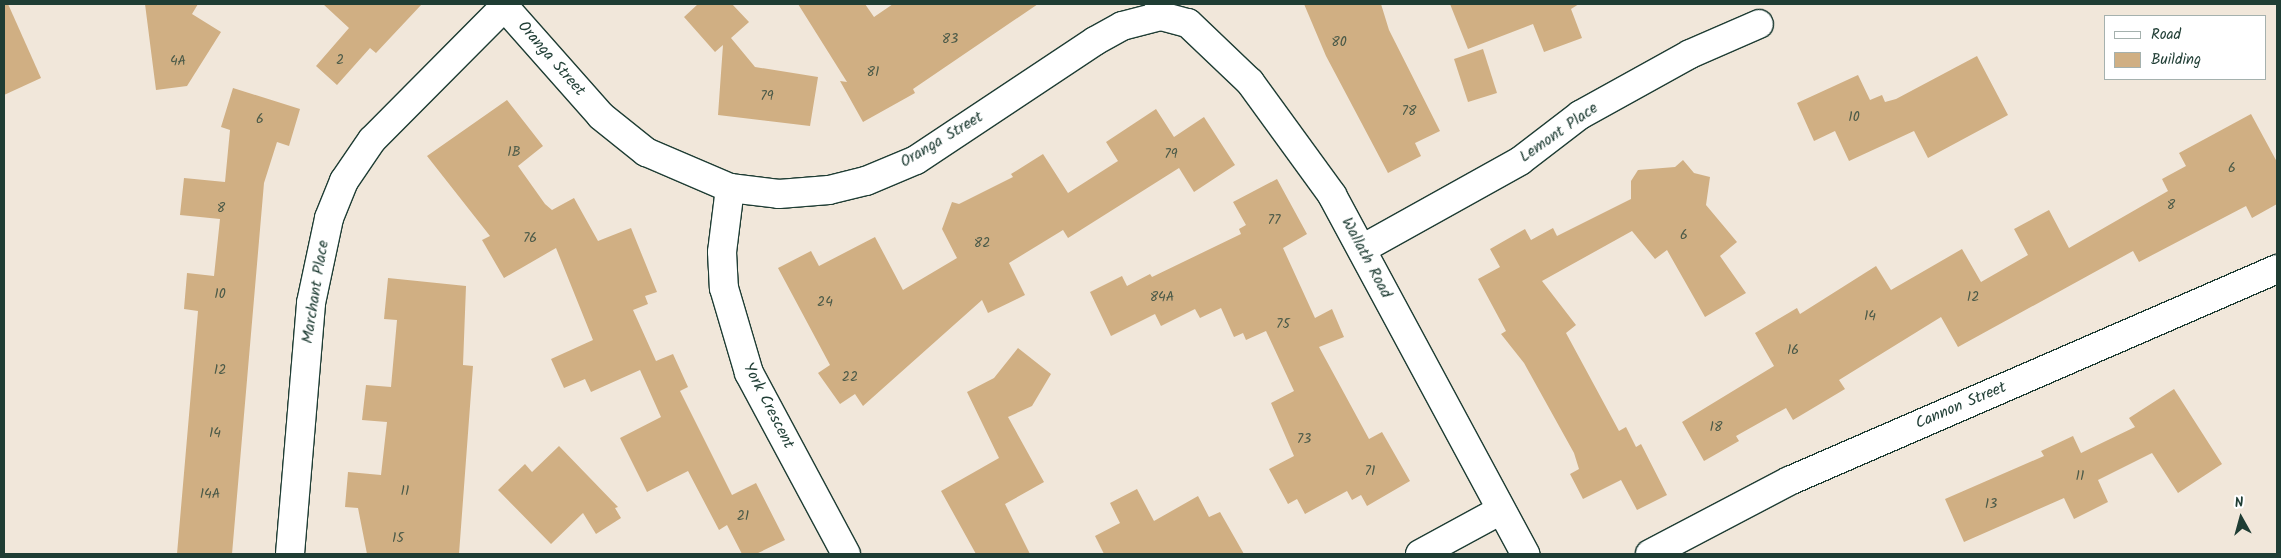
<!DOCTYPE html>
<style>
body{margin:0}
#map{position:relative;width:2281px;height:558px;overflow:hidden;background:#f1e7da;font-family:Kalam,sans-serif}
div>[style]{position:absolute}
.building>*{inset:0;background:#d0af83}
.roads{filter:drop-shadow(1px 0 #1f3d34) drop-shadow(-1px 0 #1f3d34) drop-shadow(0 1px #1f3d34) drop-shadow(0 -1px #1f3d34)}
.minor>*{height:28px;margin:-14px;padding:0 14px;transform-origin:14px;border-radius:14px;background:#fff}
span{translate:-50% -50%;white-space:nowrap;text-align:center;line-height:1.15;-webkit-text-stroke:4px #fff;paint-order:stroke}
.number-label{font-size:14px;color:#4b5a48}
.number-label span{-webkit-text-stroke-width:0}
.street-label{font-size:16px;color:#1f3d34}
.frame{position:absolute;inset:0;border:5px solid #1f3d34;pointer-events:none}
.legend{position:absolute;left:2104px;top:15px;width:162px;height:65px;box-sizing:border-box;background:#fff;border:1px solid #a5b1ae;margin:0;padding:6px 9px;list-style:none;font-size:15px;color:#1f3d34}
.legend li{display:flex;align-items:center;gap:10px;height:25px}
.legend b{width:25px;border:1px solid #a5b1ae}
.north{position:absolute;left:2216px;top:493px;width:50px;height:50px;-webkit-text-stroke:4px #fff;paint-order:stroke;rotate:353deg;font-size:14px;font-weight:700;line-height:20px;text-align:center;color:#1f3d34}
.north::after{content:'';display:block;margin:auto;width:18px;height:22px;background:#1f3d34;clip-path:polygon(50% 0,100% 100%,50% 72%,0 100%)}
</style>
<div id="map">
<div class="building">
<i style="clip-path:polygon(4px 4px,8px 4px,41px 78px,4px 95px)"></i>
<i style="clip-path:polygon(145px 4px,198px 4px,192px 14px,221px 32px,187px 86px,156px 90px)"></i>
<i style="clip-path:polygon(323px 4px,422px 4px,376px 53px,370px 48px,337px 85px,316px 66px,349px 28px)"></i>
<i style="clip-path:polygon(698px 4px,732px 4px,749px 22px,731px 38px,755px 67px,818px 77px,810px 126px,718px 115px,723px 45px,715px 52px,684px 17px)"></i>
<i style="clip-path:polygon(798px 4px,865px 4px,874px 17px,893px 4px,1038px 4px,913px 89px,915px 93px,863px 122px,840px 81px,847px 82px)"></i>
<i style="clip-path:polygon(1304px 4px,1381px 4px,1389px 30px,1440px 131px,1415px 143px,1421px 156px,1388px 173px,1326px 56px)"></i>
<i style="clip-path:polygon(1450px 4px,1579px 4px,1571px 9px,1582px 38px,1544px 52px,1533px 24px,1468px 49px)"></i>
<i style="clip-path:polygon(1483px 49px,1497px 93px,1468px 102px,1454px 59px)"></i>
<i style="clip-path:polygon(1977px 56px,2008px 115px,1928px 158px,1914px 131px,1849px 161px,1835px 131px,1814px 141px,1797px 103px,1858px 75px,1870px 100px,1882px 95px,1885px 102px,1896px 99px)"></i>
<i style="clip-path:polygon(233px 88px,300px 109px,289px 146px,277px 142px,264px 183px,232px 554px,177px 554px,198px 311px,184px 309px,187px 273px,214px 276px,220px 219px,180px 215px,184px 178px,225px 182px,230px 130px,221px 127px)"></i>
<i style="clip-path:polygon(507px 100px,543px 146px,518px 166px,545px 204px,552px 210px,574px 198px,598px 241px,631px 228px,657px 292px,645px 296px,648px 304px,633px 310px,656px 361px,673px 354px,688px 387px,680px 391px,732px 495px,756px 483px,785px 540px,756px 554px,742px 554px,727px 525px,719px 530px,688px 471px,647px 492px,620px 438px,661px 417px,640px 370px,591px 392px,585px 379px,564px 388px,551px 359px,593px 340px,556px 248px,504px 278px,482px 240px,490px 236px,427px 156px)"></i>
<i style="clip-path:polygon(1156px 109px,1174px 137px,1204px 117px,1235px 165px,1194px 192px,1179px 168px,1068px 238px,1063px 230px,1009px 263px,1025px 295px,988px 313px,982px 300px,863px 406px,855px 394px,840px 404px,818px 373px,830px 365px,778px 268px,811px 251px,819px 266px,875px 237px,903px 290px,957px 258px,942px 229px,952px 202px,959px 204px,1013px 177px,1011px 174px,1043px 154px,1068px 193px,1118px 161px,1106px 142px)"></i>
<i style="clip-path:polygon(2251px 114px,2277px 162px,2277px 204px,2252px 218px,2246px 206px,2139px 262px,2133px 251px,1958px 347px,1941px 317px,1839px 380px,1845px 389px,1793px 420px,1786px 408px,1736px 436px,1739px 441px,1704px 461px,1682px 422px,1774px 366px,1755px 333px,1797px 308px,1800px 314px,1876px 266px,1891px 290px,1962px 249px,1981px 282px,2028px 255px,2014px 229px,2049px 210px,2069px 248px,2168px 191px,2162px 179px,2186px 166px,2179px 153px)"></i>
<i style="clip-path:polygon(1683px 160px,1694px 173px,1710px 177px,1706px 205px,1737px 242px,1720px 256px,1746px 293px,1705px 317px,1667px 250px,1655px 259px,1632px 231px,1542px 281px,1576px 325px,1566px 333px,1619px 431px,1626px 427px,1636px 447px,1641px 444px,1667px 495px,1637px 510px,1621px 480px,1583px 499px,1570px 474px,1579px 469px,1574px 453px,1524px 363px,1501px 334px,1506px 331px,1478px 279px,1500px 267px,1490px 249px,1525px 229px,1531px 240px,1553px 228px,1557px 236px,1631px 199px,1631px 181px,1638px 170px,1675px 167px)"></i>
<i style="clip-path:polygon(1277px 179px,1307px 234px,1283px 248px,1315px 318px,1332px 309px,1344px 337px,1319px 347px,1369px 439px,1382px 432px,1410px 481px,1367px 506px,1361px 495px,1352px 500px,1347px 491px,1305px 514px,1297px 499px,1288px 504px,1269px 469px,1294px 456px,1271px 403px,1294px 391px,1266px 331px,1246px 340px,1243px 333px,1234px 337px,1221px 308px,1200px 318px,1195px 309px,1161px 326px,1155px 314px,1111px 336px,1090px 292px,1122px 276px,1127px 286px,1150px 274px,1152px 277px,1241px 234px,1239px 229px,1246px 225px,1233px 202px)"></i>
<i style="clip-path:polygon(388px 278px,466px 286px,463px 365px,473px 366px,459px 554px,367px 554px,358px 508px,345px 507px,348px 472px,381px 475px,387px 422px,362px 420px,366px 385px,391px 387px,397px 320px,384px 319px)"></i>
<i style="clip-path:polygon(1018px 348px,1051px 374px,1032px 406px,1008px 417px,1044px 482px,1005px 504px,1030px 554px,976px 554px,941px 491px,999px 458px,967px 392px,994px 378px)"></i>
<i style="clip-path:polygon(2174px 389px,2222px 464px,2178px 493px,2152px 453px,2098px 480px,2108px 502px,2074px 519px,2064px 498px,1964px 542px,1945px 499px,2044px 456px,2041px 451px,2073px 436px,2081px 453px,2135px 427px,2129px 418px)"></i>
<i style="clip-path:polygon(559px 446px,618px 507px,615px 508px,621px 518px,596px 534px,583px 513px,551px 544px,498px 490px,525px 464px,532px 472px)"></i>
<i style="clip-path:polygon(1137px 489px,1154px 521px,1198px 496px,1209px 517px,1220px 512px,1244px 554px,1104px 554px,1095px 536px,1120px 523px,1110px 503px)"></i>
</div>
<div class="roads">
<div class="minor">
<i style="left:502px;top:4px;width:149px;rotate:48.5deg"></i>
<i style="left:601px;top:116px;width:58px;rotate:38.7deg"></i>
<i style="left:646px;top:152px;width:91px;rotate:23.2deg"></i>
<i style="left:730px;top:188px;width:49px;rotate:7deg"></i>
<i style="left:779px;top:194px;width:50px;rotate:-4.6deg"></i>
<i style="left:829px;top:190px;width:38px;rotate:-14deg"></i>
<i style="left:866px;top:181px;width:54px;rotate:-22.8deg"></i>
<i style="left:916px;top:160px;width:215px;rotate:-33.6deg"></i>
<i style="left:1095px;top:41px;width:31px;rotate:-29deg"></i>
<i style="left:1122px;top:26px;width:40px;rotate:-14.4deg"></i>
<i style="left:1159px;top:4px;width:12px;rotate:81deg"></i>
<i style="left:1161px;top:16px;width:28px;rotate:15deg"></i>
<i style="left:1188px;top:23px;width:86px;rotate:43.6deg"></i>
<i style="left:1250px;top:82px;width:140px;rotate:54deg"></i>
<i style="left:1332px;top:195px;width:408px;rotate:61.7deg"></i>
<i style="left:730px;top:188px;width:64px;rotate:97.1deg"></i>
<i style="left:722px;top:252px;width:36px;rotate:87deg"></i>
<i style="left:724px;top:288px;width:89px;rotate:73.6deg"></i>
<i style="left:749px;top:373px;width:205px;rotate:61.8deg"></i>
<i style="left:1362px;top:249px;width:181px;rotate:-29.1deg"></i>
<i style="left:1520px;top:161px;width:76px;rotate:-37.5deg"></i>
<i style="left:1580px;top:115px;width:126px;rotate:-29deg"></i>
<i style="left:1690px;top:54px;width:75px;rotate:-23.5deg"></i>
<i style="left:290px;top:554px;width:252px;rotate:-85.2deg"></i>
<i style="left:311px;top:303px;width:87px;rotate:-78deg"></i>
<i style="left:329px;top:218px;width:40px;rotate:-68deg"></i>
<i style="left:344px;top:181px;width:50px;rotate:-55.7deg"></i>
<i style="left:372px;top:140px;width:187px;rotate:-45.2deg"></i>
<i style="left:1420px;top:554px;width:92px;rotate:-28.5deg"></i>
<i style="left:1650px;top:554px;width:157px;rotate:-27.7deg"></i>
<i style="left:1789px;top:481px;width:532px;rotate:-23.48deg"></i>
</div>
</div>
<div class="number-label">
<span style="left:950px;top:39px">83</span>
<span style="left:1339px;top:42px">80</span>
<span style="left:340px;top:60px">2</span>
<span style="left:178px;top:61px">4A</span>
<span style="left:873px;top:72px">81</span>
<span style="left:767px;top:96px">79</span>
<span style="left:1409px;top:111px">78</span>
<span style="left:1854px;top:117px">10</span>
<span style="left:260px;top:119px">6</span>
<span style="left:514px;top:152px">1B</span>
<span style="left:1171px;top:154px">79</span>
<span style="left:2232px;top:168px">6</span>
<span style="left:2171px;top:205px">8</span>
<span style="left:221px;top:208px">8</span>
<span style="left:1274px;top:220px">77</span>
<span style="left:1684px;top:235px">6</span>
<span style="left:530px;top:238px">76</span>
<span style="left:982px;top:243px">82</span>
<span style="left:220px;top:294px">10</span>
<span style="left:1162px;top:297px">84A</span>
<span style="left:1973px;top:297px">12</span>
<span style="left:825px;top:302px">24</span>
<span style="left:1870px;top:316px">14</span>
<span style="left:1283px;top:324px">75</span>
<span style="left:1793px;top:350px">16</span>
<span style="left:220px;top:370px">12</span>
<span style="left:850px;top:377px">22</span>
<span style="left:1716px;top:427px">18</span>
<span style="left:215px;top:433px">14</span>
<span style="left:1304px;top:439px">73</span>
<span style="left:1370px;top:471px">71</span>
<span style="left:2080px;top:476px">11</span>
<span style="left:405px;top:491px">11</span>
<span style="left:210px;top:494px">14A</span>
<span style="left:1991px;top:504px">13</span>
<span style="left:743px;top:516px">21</span>
<span style="left:398px;top:538px">15</span>
</div>
<div class="street-label">
<span style="left:551px;top:59px;rotate:49deg">Oranga Street</span>
<span style="left:1559px;top:133px;rotate:-35deg">Lemont Place</span>
<span style="left:942px;top:140px;rotate:-31deg">Oranga Street</span>
<span style="left:1366px;top:258px;rotate:62deg">Wallath Road</span>
<span style="left:316px;top:292px;rotate:-81deg">Marchant Place</span>
<span style="left:768px;top:406px;rotate:63deg">York Crescent</span>
<span style="left:1961px;top:406px;rotate:-23deg">Cannon Street</span>
</div>
<div class="frame"></div>
<ul class="legend">
<li><b style="height:6px;background:#fff"></b>Road</li>
<li><b style="height:14px;background:#d0af83"></b>Building</li>
</ul>
<div class="north">N</div>
</div>
